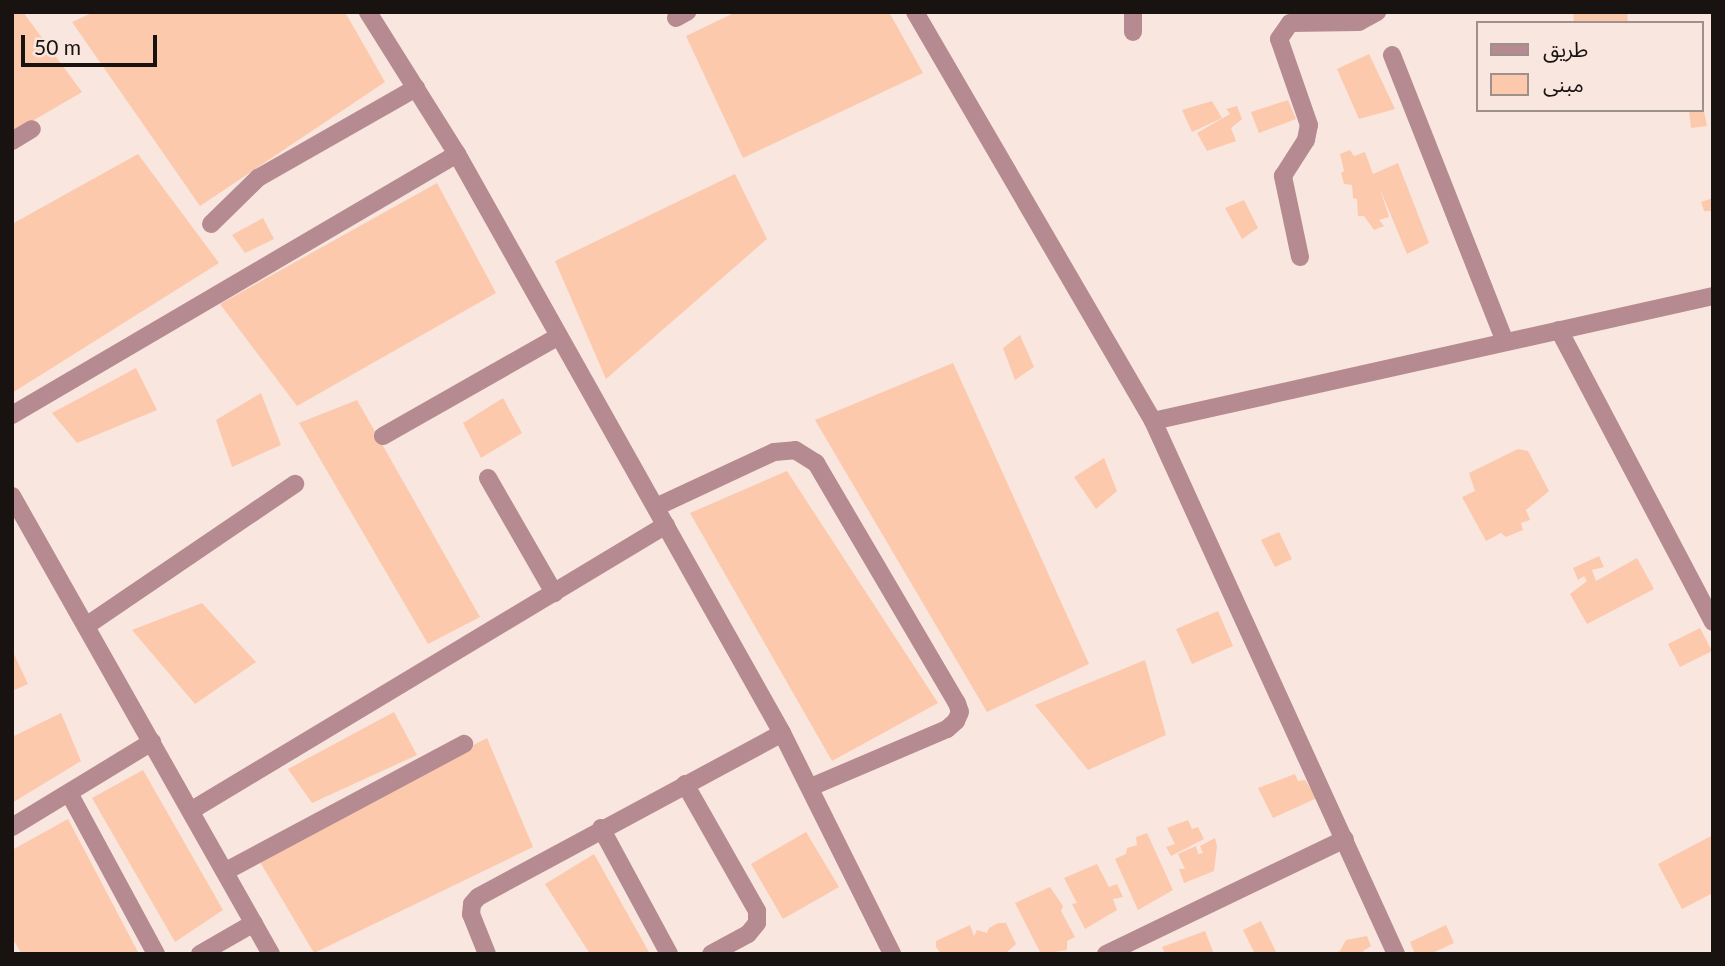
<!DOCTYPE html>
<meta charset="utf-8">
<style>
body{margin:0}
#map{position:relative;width:1725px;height:966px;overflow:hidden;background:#f8e6df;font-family:Lato,"Noto Sans Arabic",sans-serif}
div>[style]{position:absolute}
.building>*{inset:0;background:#fdc9ac}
.minor>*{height:18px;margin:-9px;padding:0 9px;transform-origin:9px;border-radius:9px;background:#b58a90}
span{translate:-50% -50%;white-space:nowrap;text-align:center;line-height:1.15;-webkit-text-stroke:5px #f8e6df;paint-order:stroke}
.frame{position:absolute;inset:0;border:14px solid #181210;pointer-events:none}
.legend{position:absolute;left:1476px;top:21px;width:228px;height:91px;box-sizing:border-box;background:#f8e6df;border:2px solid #9e918c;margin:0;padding:9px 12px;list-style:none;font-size:21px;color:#181210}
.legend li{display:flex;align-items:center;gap:14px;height:35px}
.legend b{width:35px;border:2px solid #9e918c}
.scale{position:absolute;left:21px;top:35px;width:136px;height:32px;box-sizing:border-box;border:4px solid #181210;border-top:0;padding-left:9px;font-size:21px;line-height:24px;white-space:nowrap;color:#181210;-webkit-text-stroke:5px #f8e6df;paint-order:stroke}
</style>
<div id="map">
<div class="building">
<i style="clip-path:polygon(12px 12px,23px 12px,82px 92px,12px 133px)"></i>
<i style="clip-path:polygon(94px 12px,345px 12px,385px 82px,200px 206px,72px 22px)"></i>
<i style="clip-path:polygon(736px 12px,889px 12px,923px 73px,743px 158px,686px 36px)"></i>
<i style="clip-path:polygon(1573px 12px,1627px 12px,1628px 23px,1574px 23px)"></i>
<i style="clip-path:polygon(1369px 54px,1395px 109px,1359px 119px,1337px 69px)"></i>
<i style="clip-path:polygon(1288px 100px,1296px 119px,1259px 133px,1251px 112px)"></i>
<i style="clip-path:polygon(1212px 101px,1222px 118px,1192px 132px,1182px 110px)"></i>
<i style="clip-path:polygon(1702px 102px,1707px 126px,1691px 128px,1689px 110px,1702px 110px)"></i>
<i style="clip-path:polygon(1237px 106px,1242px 119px,1231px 128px,1236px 141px,1207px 151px,1197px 133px,1230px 114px,1226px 109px)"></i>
<i style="clip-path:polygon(1350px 150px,1354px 156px,1365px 152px,1373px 174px,1398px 163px,1429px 243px,1407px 254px,1380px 189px,1389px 217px,1379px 220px,1384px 226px,1374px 230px,1364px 216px,1358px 216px,1357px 199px,1353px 198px,1352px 185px,1344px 184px,1341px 173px,1344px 171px,1340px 154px)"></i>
<i style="clip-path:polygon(138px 154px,219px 263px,12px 393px,12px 224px)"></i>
<i style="clip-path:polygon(735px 174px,767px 239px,606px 379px,555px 261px)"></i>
<i style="clip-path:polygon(437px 183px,496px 293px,297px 406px,220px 304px)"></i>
<i style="clip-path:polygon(1713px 198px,1713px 211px,1704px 211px,1701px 202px)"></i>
<i style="clip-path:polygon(1244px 200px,1258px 228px,1242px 239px,1225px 208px)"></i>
<i style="clip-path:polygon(263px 218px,274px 239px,245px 253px,232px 235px)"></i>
<i style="clip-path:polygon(1020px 335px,1034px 367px,1015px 380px,1003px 348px)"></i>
<i style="clip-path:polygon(953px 363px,1089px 664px,987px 712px,815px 420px)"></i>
<i style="clip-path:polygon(136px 368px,157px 410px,77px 443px,52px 413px)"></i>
<i style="clip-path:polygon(261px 393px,281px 445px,232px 467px,216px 420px)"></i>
<i style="clip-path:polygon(503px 398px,522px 433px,481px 458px,463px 423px)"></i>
<i style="clip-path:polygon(357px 400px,480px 617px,428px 644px,299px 423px)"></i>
<i style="clip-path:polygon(1518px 449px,1528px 451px,1549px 491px,1526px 510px,1530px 520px,1521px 523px,1523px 530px,1506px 537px,1501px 533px,1486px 541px,1462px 497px,1475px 491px,1469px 473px)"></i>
<i style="clip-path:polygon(1104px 458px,1117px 491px,1096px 509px,1074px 477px)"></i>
<i style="clip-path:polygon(787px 471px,938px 703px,832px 761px,690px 513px)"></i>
<i style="clip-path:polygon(1279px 532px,1292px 559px,1275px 567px,1261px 540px)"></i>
<i style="clip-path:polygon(1599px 556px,1604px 567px,1592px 570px,1596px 581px,1637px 558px,1654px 589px,1587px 624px,1570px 594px,1587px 581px,1584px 576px,1578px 580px,1573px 568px)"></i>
<i style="clip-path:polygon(202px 603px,256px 662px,195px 704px,132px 630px)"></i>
<i style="clip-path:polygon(1218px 611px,1233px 646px,1192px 664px,1176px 629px)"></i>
<i style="clip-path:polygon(1700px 628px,1712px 651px,1680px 667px,1668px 644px)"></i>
<i style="clip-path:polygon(12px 650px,28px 684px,12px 691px)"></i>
<i style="clip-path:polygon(1145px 660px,1166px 735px,1088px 770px,1035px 705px)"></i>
<i style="clip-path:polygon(394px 712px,417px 755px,312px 803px,288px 769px)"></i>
<i style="clip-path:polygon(61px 713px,81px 761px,12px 803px,12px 737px)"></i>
<i style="clip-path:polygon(487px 738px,533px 847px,314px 953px,257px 857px)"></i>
<i style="clip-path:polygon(143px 770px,223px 910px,175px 942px,92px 798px)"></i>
<i style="clip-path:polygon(1295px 774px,1298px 781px,1305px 780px,1317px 798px,1273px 818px,1258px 788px)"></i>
<i style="clip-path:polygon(68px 819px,139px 954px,22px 954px,12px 938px,12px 850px)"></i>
<i style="clip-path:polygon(1188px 820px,1192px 829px,1198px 827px,1204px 839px,1171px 856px,1166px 847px,1175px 844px,1167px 828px)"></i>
<i style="clip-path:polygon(806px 832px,839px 887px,783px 919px,751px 864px)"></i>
<i style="clip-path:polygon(1147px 833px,1173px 890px,1138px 910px,1115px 859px,1126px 854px,1127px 848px,1137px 845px,1136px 837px)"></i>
<i style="clip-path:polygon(1713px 835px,1713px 893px,1682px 909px,1658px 864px)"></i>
<i style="clip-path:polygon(1215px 838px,1217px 846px,1214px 871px,1184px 883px,1179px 869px,1185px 869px,1178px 854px,1196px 846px,1198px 854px,1203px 853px,1200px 846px)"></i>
<i style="clip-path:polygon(594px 854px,650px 954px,590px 954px,545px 884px)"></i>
<i style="clip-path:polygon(1097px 864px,1109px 887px,1117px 884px,1123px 897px,1113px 899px,1117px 910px,1085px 929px,1072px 904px,1077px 903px,1064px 878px)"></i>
<i style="clip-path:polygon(1050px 887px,1063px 906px,1061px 911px,1075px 937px,1067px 941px,1067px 950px,1041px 954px,1015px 903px)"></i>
<i style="clip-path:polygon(1261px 921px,1277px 954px,1255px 954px,1243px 930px)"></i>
<i style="clip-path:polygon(998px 923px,1006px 923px,1016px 944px,1005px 954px,941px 954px,936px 947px,936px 941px,970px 925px,974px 936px,977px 930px,987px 933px,989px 928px)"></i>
<i style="clip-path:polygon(1446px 925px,1454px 943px,1430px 954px,1415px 954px,1410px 942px)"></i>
<i style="clip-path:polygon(1205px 931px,1214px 954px,1165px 954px,1162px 947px)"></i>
<i style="clip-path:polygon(1367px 936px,1371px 946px,1363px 951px,1364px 954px,1331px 954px,1340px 951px,1346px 940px)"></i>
</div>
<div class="minor">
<i style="left:915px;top:12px;width:473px;rotate:59.8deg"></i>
<i style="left:1153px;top:421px;width:586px;rotate:65.49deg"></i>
<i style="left:676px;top:18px;width:13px;rotate:-29deg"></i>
<i style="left:1133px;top:32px;width:20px;rotate:-90deg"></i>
<i style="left:1392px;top:55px;width:308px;rotate:68.5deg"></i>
<i style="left:12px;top:141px;width:23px;rotate:-31deg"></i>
<i style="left:457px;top:154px;width:664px;rotate:60.69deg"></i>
<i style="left:782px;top:733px;width:247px;rotate:63.5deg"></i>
<i style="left:211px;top:224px;width:66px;rotate:-44.4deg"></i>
<i style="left:258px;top:178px;width:182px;rotate:-29.7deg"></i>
<i style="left:1300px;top:257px;width:83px;rotate:-101.9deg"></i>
<i style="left:1283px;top:176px;width:43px;rotate:-57.4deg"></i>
<i style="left:1306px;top:140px;width:15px;rotate:-79deg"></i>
<i style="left:1309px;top:125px;width:91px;rotate:-109.2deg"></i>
<i style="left:1279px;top:39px;width:19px;rotate:-55deg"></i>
<i style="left:1290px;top:23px;width:69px;rotate:-0.8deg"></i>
<i style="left:1359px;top:22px;width:21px;rotate:-29deg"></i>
<i style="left:1559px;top:330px;width:330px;rotate:62.2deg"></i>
<i style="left:12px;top:415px;width:516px;rotate:-30.39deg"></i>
<i style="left:457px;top:154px;width:168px;rotate:-122.1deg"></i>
<i style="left:1153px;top:421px;width:574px;rotate:-12.58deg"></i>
<i style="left:383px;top:436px;width:202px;rotate:-29.6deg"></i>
<i style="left:488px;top:478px;width:133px;rotate:60.1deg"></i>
<i style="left:12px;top:496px;width:526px;rotate:60.51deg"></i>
<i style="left:656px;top:507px;width:130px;rotate:-25deg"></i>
<i style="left:774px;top:452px;width:21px;rotate:-5deg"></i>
<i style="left:795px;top:450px;width:25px;rotate:32deg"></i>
<i style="left:816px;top:463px;width:278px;rotate:59.6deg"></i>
<i style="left:957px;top:703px;width:9px;rotate:72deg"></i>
<i style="left:960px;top:712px;width:10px;rotate:114deg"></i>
<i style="left:956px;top:721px;width:12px;rotate:138deg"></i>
<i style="left:947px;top:729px;width:148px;rotate:156.9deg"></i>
<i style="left:86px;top:626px;width:253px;rotate:-34.2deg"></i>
<i style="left:685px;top:784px;width:146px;rotate:60.4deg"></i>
<i style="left:757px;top:911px;width:12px;rotate:90deg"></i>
<i style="left:757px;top:923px;width:14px;rotate:129deg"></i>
<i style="left:748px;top:934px;width:42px;rotate:151.6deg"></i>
<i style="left:69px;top:793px;width:183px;rotate:61.6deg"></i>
<i style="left:192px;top:810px;width:553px;rotate:-31.02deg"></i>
<i style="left:12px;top:827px;width:164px;rotate:-31.3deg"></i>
<i style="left:601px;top:828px;width:143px;rotate:61.6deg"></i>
<i style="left:226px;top:871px;width:270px;rotate:-28.1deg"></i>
<i style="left:200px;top:954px;width:62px;rotate:-29.9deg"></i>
<i style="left:487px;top:954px;width:43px;rotate:-111.8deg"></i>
<i style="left:471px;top:914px;width:10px;rotate:-84deg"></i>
<i style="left:472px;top:904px;width:9px;rotate:-49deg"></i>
<i style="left:478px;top:897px;width:345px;rotate:-28.3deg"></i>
<i style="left:1106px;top:954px;width:265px;rotate:-25.7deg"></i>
</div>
<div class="frame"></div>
<ul class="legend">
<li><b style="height:9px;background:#b58a90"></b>طريق</li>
<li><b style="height:19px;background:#fdc9ac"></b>مبنى</li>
</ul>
<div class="scale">50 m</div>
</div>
